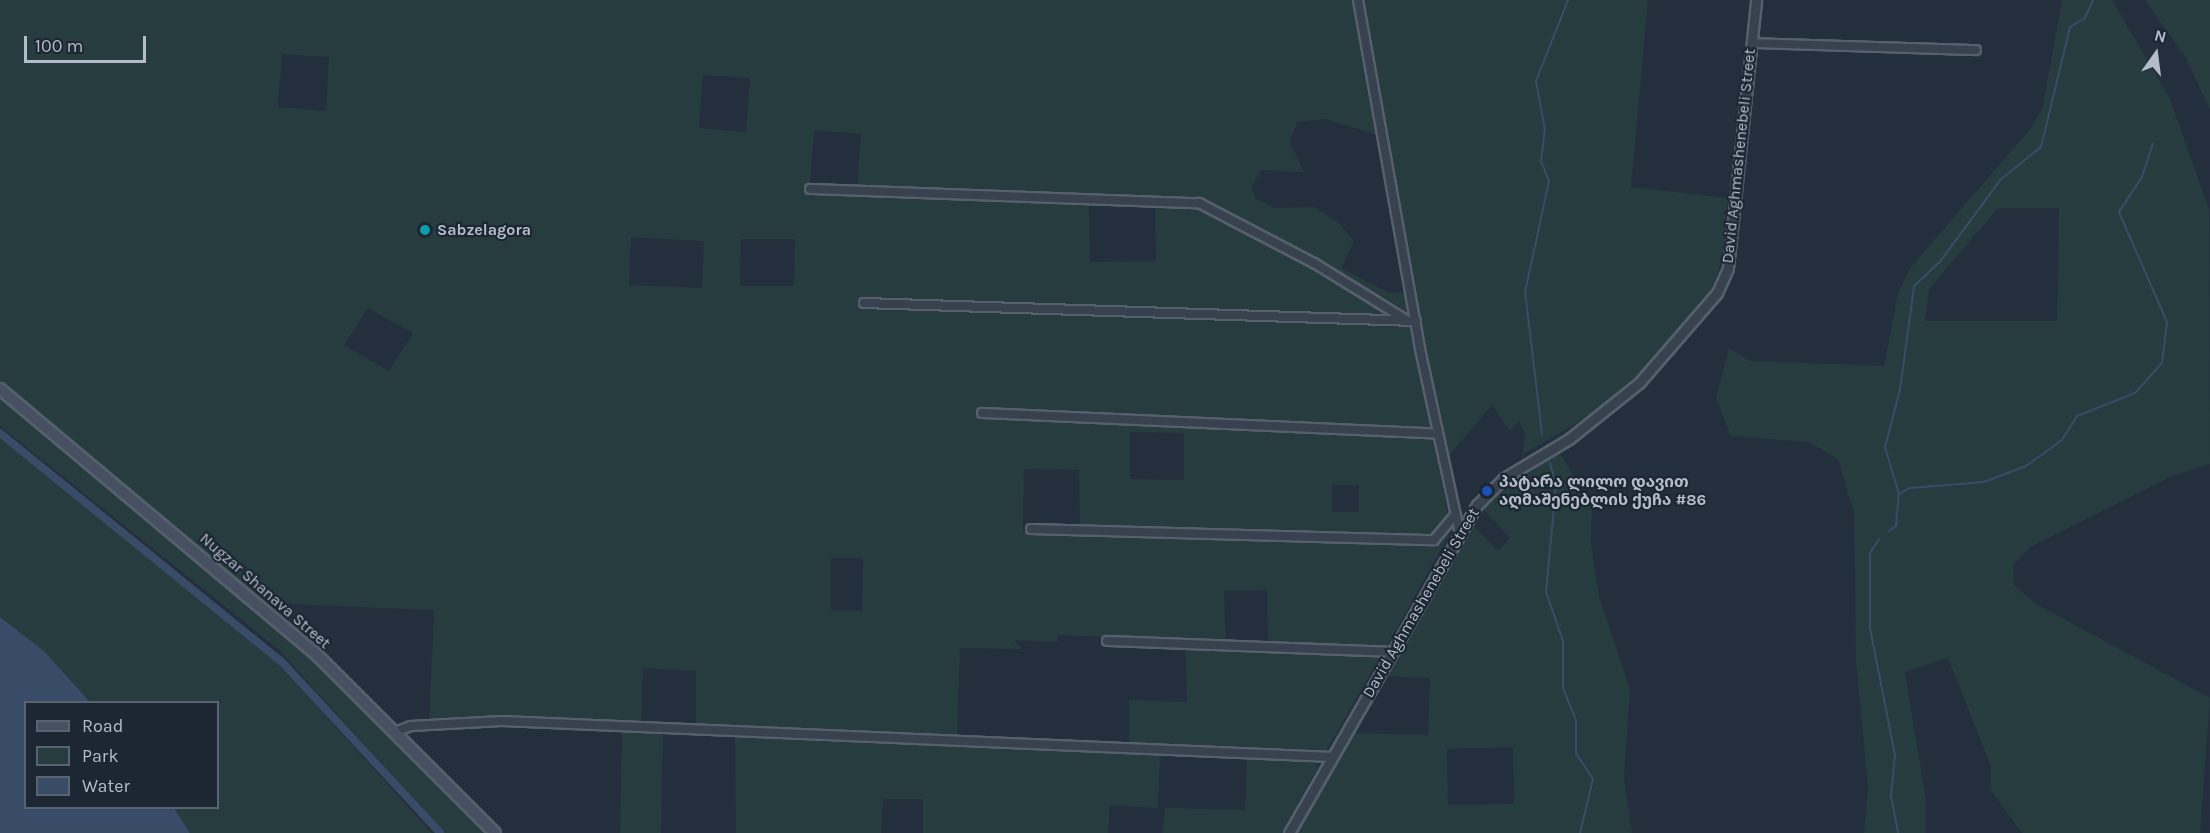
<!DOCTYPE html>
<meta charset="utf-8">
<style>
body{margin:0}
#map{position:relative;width:2210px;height:833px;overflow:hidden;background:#242f3e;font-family:Karla,"Noto Sans Georgian",sans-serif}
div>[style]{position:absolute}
.green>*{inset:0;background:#263c3f}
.water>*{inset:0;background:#394c67}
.stream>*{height:2px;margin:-1px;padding:0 1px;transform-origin:1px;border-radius:1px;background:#394c67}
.canal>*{height:8px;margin:-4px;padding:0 4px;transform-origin:4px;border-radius:4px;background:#394c67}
.roads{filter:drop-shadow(2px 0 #565f6c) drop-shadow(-2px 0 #565f6c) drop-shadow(0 2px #565f6c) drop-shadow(0 -2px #565f6c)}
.minor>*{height:8px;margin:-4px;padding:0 4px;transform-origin:4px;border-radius:4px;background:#38414e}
.tertiary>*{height:9px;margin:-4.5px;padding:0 4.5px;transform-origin:4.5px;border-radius:4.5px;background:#38414e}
.secondary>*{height:10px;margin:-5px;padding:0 5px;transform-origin:5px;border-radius:5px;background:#465061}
.dots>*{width:16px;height:16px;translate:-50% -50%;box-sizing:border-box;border:3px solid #1d2633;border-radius:50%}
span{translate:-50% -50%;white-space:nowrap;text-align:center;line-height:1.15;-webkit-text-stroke:4.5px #1d2633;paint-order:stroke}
.street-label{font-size:16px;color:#b4bcc9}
.poi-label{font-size:16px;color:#b4bcc9;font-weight:700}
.left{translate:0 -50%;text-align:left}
.legend{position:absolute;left:24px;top:701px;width:195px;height:108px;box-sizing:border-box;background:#1d2633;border:2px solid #59626f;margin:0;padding:8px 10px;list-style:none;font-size:18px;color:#b4bcc9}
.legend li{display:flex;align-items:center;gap:12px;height:30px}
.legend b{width:30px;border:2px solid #59626f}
.north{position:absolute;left:2126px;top:24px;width:60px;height:60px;-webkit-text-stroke:4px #1d2633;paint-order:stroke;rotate:14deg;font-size:16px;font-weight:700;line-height:24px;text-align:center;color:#b4bcc9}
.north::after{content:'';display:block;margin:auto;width:21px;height:27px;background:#b4bcc9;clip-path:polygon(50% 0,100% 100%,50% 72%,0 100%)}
.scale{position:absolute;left:24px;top:36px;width:122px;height:27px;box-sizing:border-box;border:3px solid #b4bcc9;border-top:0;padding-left:8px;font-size:18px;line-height:21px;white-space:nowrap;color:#b4bcc9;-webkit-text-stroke:4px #1d2633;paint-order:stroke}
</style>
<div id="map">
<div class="green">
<i style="clip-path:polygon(evenodd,0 0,1356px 0,1381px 136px,1325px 119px,1297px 122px,1290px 142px,1304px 172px,1261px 170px,1251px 187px,1256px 199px,1274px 208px,1314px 207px,1338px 222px,1354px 241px,1341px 268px,1389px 293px,1406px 292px,1449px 521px,1435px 537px,1080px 526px,1079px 470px,1024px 469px,1023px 532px,1434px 544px,1449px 535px,1386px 648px,1268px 645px,1267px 590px,1224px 591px,1226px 642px,1058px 635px,1058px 642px,1014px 640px,1022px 649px,960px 648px,957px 740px,696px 728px,696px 671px,643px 668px,641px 725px,504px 717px,429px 721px,434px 610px,263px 603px,0 383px,0 0,282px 54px,329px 57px,326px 111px,278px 107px,282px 54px,0 0,703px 75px,750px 78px,746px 132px,699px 128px,703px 75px,0 0,814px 130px,861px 134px,857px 187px,810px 184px,814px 130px,0 0,1155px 202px,1156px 261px,1090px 262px,1089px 203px,1155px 202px,0 0,631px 237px,704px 241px,702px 288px,629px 285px,631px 237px,0 0,741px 239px,795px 239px,794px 286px,740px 286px,741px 239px,0 0,368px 308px,413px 333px,389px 371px,344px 345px,368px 308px,0 0,1130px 432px,1184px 433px,1184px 480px,1130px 479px,1130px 432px,0 0,1332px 485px,1359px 485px,1359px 512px,1332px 512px,1332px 485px,0 0,831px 558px,863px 558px,862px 611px,831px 610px,831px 558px)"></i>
<i style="clip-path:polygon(1363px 0,1648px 0,1631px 187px,1728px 198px,1721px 264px,1709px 295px,1652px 362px,1594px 413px,1522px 455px,1525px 433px,1519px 421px,1510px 431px,1492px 405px,1447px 458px,1433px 409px)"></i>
<i style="clip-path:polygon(evenodd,2062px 0,2112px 0,2170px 99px,2209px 210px,2210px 464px,2168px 478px,2030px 547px,2013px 565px,2014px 585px,2038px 605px,2210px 698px,2200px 833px,2022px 833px,1990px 789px,1991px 766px,1948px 658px,1905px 672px,1926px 800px,1926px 833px,1864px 833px,1868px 788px,1856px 660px,1854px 513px,1838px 459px,1808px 442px,1731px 436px,1716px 398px,1729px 348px,1750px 361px,1884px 366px,1898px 293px,1911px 267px,2032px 127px,2043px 106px,2062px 0,1998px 208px,2059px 208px,2057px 321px,1925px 321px,1929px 289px,1998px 208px)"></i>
<i style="clip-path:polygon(2145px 0,2210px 0,2210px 110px,2186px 58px)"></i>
<i style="clip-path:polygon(0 396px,307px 651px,487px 833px,445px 833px,278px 649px,0 426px)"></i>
<i style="clip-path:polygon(0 436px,272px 657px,432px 833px,190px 833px,174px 808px,218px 808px,218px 702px,90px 702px,44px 651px,0 617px)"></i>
<i style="clip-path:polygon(evenodd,1559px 452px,1592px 506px,1591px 544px,1599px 596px,1630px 689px,1624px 777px,1632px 833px,1294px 833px,1350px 733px,1428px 735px,1430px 678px,1381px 676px,1470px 522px,1498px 551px,1510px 538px,1481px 507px,1559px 452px,1513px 747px,1514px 804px,1448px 805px,1447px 749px,1513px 747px)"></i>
<i style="clip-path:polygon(1185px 646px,1375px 654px,1379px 659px,1325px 753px,1129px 748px,1129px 700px,1187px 702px)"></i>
<i style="clip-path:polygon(622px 732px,663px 734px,661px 833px,620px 833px)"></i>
<i style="clip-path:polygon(735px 737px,1160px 755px,1158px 808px,1110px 805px,1108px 833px,923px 833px,923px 799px,883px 799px,881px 833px,736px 833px)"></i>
<i style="clip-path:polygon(1247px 758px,1310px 760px,1318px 767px,1281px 833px,1162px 833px,1165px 808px,1245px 810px)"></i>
</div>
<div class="water">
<i style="clip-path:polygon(0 617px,44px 651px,90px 702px,26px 702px,26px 808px,174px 808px,190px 833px,0 833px)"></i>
</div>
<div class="stream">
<i style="left:1542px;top:434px;width:143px;rotate:-96.8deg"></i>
<i style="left:1525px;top:292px;width:114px;rotate:-77.8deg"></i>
<i style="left:1549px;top:181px;width:22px;rotate:-112deg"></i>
<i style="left:1541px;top:161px;width:31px;rotate:-83deg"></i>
<i style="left:1545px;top:130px;width:50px;rotate:-100.4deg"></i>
<i style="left:1536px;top:81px;width:87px;rotate:-68.4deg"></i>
<i style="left:1550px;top:463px;width:24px;rotate:75deg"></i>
<i style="left:1556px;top:486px;width:106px;rotate:95.4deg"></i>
<i style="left:1546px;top:592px;width:52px;rotate:70.9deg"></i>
<i style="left:1563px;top:641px;width:47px;rotate:90deg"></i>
<i style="left:1563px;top:688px;width:35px;rotate:68deg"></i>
<i style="left:1576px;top:720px;width:33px;rotate:90deg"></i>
<i style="left:1576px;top:753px;width:31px;rotate:57deg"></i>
<i style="left:1593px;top:779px;width:56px;rotate:103.5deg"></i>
<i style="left:1899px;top:494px;width:49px;rotate:-106.6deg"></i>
<i style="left:1885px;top:447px;width:59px;rotate:-75.3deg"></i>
<i style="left:1900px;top:390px;width:105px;rotate:-82.3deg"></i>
<i style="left:1914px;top:286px;width:34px;rotate:-43deg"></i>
<i style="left:1939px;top:263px;width:104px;rotate:-53.6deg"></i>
<i style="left:2001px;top:179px;width:51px;rotate:-38.7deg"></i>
<i style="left:2041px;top:147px;width:123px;rotate:-76.4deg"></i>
<i style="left:2070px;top:27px;width:17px;rotate:-31deg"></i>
<i style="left:2085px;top:18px;width:20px;rotate:-66deg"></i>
<i style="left:1889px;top:531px;width:9px;rotate:-36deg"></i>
<i style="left:1896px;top:526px;width:32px;rotate:-85deg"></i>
<i style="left:1899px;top:494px;width:13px;rotate:-29deg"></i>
<i style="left:1910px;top:488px;width:74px;rotate:-4.6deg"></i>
<i style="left:1984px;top:482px;width:45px;rotate:-20.9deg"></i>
<i style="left:2026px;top:466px;width:44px;rotate:-35.8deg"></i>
<i style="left:2062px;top:440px;width:28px;rotate:-58deg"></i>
<i style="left:2077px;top:416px;width:62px;rotate:-21.6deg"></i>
<i style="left:2135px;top:393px;width:40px;rotate:-48deg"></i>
<i style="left:2162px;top:363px;width:41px;rotate:-83deg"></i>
<i style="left:2167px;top:322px;width:120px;rotate:-113.6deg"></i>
<i style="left:2119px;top:212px;width:42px;rotate:-56.7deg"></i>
<i style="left:2142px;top:177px;width:35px;rotate:-72deg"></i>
<i style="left:1879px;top:539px;width:17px;rotate:123deg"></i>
<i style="left:1870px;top:553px;width:75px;rotate:90deg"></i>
<i style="left:1870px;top:628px;width:129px;rotate:78.9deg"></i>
<i style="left:1895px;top:755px;width:41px;rotate:95.6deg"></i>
<i style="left:1891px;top:796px;width:38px;rotate:79deg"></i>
</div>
<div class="canal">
<i style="left:0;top:433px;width:362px;rotate:39.1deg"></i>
<i style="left:281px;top:661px;width:234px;rotate:47.2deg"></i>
</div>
<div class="roads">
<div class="minor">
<i style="left:1358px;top:0;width:354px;rotate:79.9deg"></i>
<i style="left:1420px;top:349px;width:189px;rotate:77.8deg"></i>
<i style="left:1752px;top:43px;width:224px;rotate:1.8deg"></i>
<i style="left:810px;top:189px;width:389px;rotate:2.1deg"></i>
<i style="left:1199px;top:203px;width:130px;rotate:27.6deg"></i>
<i style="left:1314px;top:263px;width:110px;rotate:31.7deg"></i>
<i style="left:864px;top:303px;width:552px;rotate:1.87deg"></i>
<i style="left:982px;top:413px;width:455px;rotate:2.6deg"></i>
<i style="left:1031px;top:529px;width:403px;rotate:1.6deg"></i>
<i style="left:1434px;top:540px;width:33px;rotate:-50deg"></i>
<i style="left:1107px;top:641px;width:284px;rotate:2.2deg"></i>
<i style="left:395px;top:732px;width:17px;rotate:-21deg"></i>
<i style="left:411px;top:726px;width:91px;rotate:-3.1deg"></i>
<i style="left:502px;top:721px;width:831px;rotate:2.48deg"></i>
</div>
<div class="tertiary">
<i style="left:1289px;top:833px;width:378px;rotate:-60.2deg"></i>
<i style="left:1477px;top:505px;width:38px;rotate:-45deg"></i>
<i style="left:1504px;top:478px;width:76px;rotate:-31deg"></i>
<i style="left:1569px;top:439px;width:90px;rotate:-38.7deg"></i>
<i style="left:1639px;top:383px;width:119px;rotate:-49.1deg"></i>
<i style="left:1717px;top:293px;width:27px;rotate:-66deg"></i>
<i style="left:1728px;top:268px;width:269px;rotate:-84deg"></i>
</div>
<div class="secondary">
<i style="left:0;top:389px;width:415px;rotate:40deg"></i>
<i style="left:318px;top:656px;width:250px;rotate:45deg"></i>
</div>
</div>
<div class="dots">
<i style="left:425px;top:230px;background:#0f9aa8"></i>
<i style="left:1487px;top:491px;background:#1a4fb4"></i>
</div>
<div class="street-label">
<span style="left:1739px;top:156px;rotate:-84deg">David Aghmashenebeli Street</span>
<span style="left:265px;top:591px;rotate:41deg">Nugzar Shanava Street</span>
<span style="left:1421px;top:603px;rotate:-60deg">David Aghmashenebeli Street</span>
</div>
<div class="poi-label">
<span class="left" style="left:437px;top:230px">Sabzelagora</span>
<span class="left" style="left:1499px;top:491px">პატარა ლილო დავით<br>აღმაშენებლის ქუჩა #86</span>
</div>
<ul class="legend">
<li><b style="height:8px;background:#465061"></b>Road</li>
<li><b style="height:16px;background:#263c3f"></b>Park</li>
<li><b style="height:16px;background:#394c67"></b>Water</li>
</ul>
<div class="north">N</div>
<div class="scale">100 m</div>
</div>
